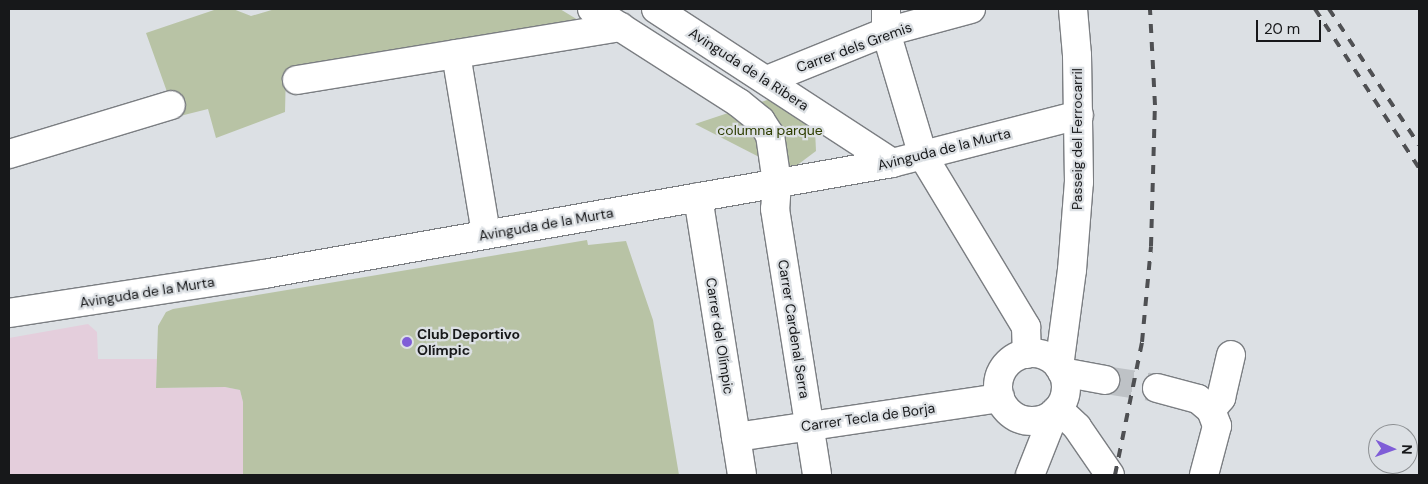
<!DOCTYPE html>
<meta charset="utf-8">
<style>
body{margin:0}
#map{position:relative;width:1428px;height:484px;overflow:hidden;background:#dce0e4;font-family:"DM Sans",sans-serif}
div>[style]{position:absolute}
.education>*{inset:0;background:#e4cedc}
.green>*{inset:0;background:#b8c3a5}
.minor-tunnel>*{height:28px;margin-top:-14px;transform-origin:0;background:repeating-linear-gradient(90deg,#bec2c6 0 28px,transparent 0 42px)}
.roads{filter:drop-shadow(1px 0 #7b7e82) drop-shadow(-1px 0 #7b7e82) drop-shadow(0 1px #7b7e82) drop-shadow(0 -1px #7b7e82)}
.minor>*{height:28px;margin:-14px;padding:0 14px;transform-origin:14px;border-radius:14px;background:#fff}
.minor>.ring{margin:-14px;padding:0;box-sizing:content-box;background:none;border:28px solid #fff;border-radius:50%}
.rail>*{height:4px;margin-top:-2px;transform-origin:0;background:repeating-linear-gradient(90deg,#4f5053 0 9px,transparent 0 18px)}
.dots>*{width:14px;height:14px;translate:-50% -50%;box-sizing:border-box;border:2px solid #dce0e4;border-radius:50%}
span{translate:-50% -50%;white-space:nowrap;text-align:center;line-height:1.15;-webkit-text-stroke:4.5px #dce0e4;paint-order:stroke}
.street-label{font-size:14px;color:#17181a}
.park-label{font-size:14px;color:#2e3d01}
.poi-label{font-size:14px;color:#17181a;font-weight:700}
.left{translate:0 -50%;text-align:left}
.frame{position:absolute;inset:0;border:10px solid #17181a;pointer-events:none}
.north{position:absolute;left:1368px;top:424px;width:50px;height:50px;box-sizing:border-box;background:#dce0e4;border:1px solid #8d9093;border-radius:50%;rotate:92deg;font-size:14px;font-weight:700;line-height:20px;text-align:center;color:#17181a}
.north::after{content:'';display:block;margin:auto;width:18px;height:22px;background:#7f5dd7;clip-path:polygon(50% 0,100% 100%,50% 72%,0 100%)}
.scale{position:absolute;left:1256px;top:20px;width:65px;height:22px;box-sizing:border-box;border:2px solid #17181a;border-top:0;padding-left:6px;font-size:15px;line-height:18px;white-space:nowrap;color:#17181a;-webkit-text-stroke:4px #dce0e4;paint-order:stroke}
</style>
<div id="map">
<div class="education">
<i style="clip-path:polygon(88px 324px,97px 332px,98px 359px,157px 359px,156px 388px,225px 387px,240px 390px,243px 402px,244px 475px,9px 475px,9px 338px)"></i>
</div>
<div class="green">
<i style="clip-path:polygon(217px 9px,233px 9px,251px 16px,275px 9px,560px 9px,583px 23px,286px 71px,285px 112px,216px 138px,208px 109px,176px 117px,146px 33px)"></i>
<i style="clip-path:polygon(776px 97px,815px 130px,816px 151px,788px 172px,695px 124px)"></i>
<i style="clip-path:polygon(587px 240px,588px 245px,626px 241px,653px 320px,679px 475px,243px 475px,243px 402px,240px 390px,225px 387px,156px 388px,158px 326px,166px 312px,173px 309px)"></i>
</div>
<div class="minor-tunnel">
<i style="left:1105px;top:380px;width:53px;rotate:8.7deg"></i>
</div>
<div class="roads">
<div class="minor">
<i style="left:592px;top:9px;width:174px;rotate:32.6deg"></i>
<i style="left:739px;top:103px;width:28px;rotate:39deg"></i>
<i style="left:761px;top:121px;width:17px;rotate:57deg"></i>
<i style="left:770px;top:135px;width:49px;rotate:81.7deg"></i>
<i style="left:777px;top:183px;width:26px;rotate:94deg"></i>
<i style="left:775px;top:209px;width:269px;rotate:81deg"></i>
<i style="left:656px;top:9px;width:282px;rotate:33.1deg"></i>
<i style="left:886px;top:9px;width:23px;rotate:90deg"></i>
<i style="left:886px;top:32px;width:129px;rotate:73.4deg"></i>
<i style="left:923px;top:156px;width:200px;rotate:58.9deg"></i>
<i style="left:1026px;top:327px;width:27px;rotate:88deg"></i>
<i style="left:456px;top:54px;width:182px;rotate:80.5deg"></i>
<i style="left:297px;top:80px;width:328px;rotate:-9.3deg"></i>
<i style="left:767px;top:80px;width:128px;rotate:-22deg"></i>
<i style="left:886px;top:32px;width:88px;rotate:-15.1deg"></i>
<i style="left:9px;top:154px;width:169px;rotate:-16.8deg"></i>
<i style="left:698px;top:197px;width:281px;rotate:81deg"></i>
<i style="left:9px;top:313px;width:258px;rotate:-8.7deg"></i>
<i style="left:264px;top:274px;width:638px;rotate:-10.02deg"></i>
<i style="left:892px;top:163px;width:193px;rotate:-14.4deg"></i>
<i class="ring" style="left:998px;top:353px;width:40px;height:40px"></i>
<i style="left:1059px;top:367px;width:98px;rotate:-82.4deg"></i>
<i style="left:1072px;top:270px;width:88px;rotate:-85.5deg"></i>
<i style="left:1079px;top:182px;width:127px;rotate:-90.9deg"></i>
<i style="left:1077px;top:55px;width:46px;rotate:-95deg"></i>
<i style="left:1062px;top:372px;width:44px;rotate:10.5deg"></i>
<i style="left:1157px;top:388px;width:42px;rotate:15deg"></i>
<i style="left:1198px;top:399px;width:17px;rotate:40deg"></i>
<i style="left:1211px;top:410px;width:17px;rotate:69deg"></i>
<i style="left:1217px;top:426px;width:51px;rotate:104.9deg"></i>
<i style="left:1058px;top:409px;width:26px;rotate:43deg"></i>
<i style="left:1077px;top:427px;width:58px;rotate:55.5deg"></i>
<i style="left:1211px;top:410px;width:16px;rotate:-50deg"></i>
<i style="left:1221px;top:398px;width:44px;rotate:-76.9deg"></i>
<i style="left:736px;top:437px;width:267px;rotate:-8.4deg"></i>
<i style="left:1030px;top:475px;width:68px;rotate:-68.4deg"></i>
</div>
</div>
<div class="rail">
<i style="left:1315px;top:9px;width:190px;rotate:56.8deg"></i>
<i style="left:1329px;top:9px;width:163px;rotate:56.5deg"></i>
<i style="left:1115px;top:475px;width:136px;rotate:-78.5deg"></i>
<i style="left:1142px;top:342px;width:96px;rotate:-84.6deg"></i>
<i style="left:1151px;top:246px;width:141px;rotate:-88.4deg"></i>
<i style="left:1155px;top:105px;width:96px;rotate:-93deg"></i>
</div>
<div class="dots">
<i style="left:407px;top:342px;background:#7f5dd7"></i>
</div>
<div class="street-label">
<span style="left:854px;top:47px;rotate:-20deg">Carrer dels Gremis</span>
<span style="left:749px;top:69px;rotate:33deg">Avinguda de la Ribera</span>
<span style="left:1077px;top:139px;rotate:-90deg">Passeig del Ferrocarril</span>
<span style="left:944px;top:149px;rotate:-14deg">Avinguda de la Murta</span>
<span style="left:546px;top:224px;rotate:-10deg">Avinguda de la Murta</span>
<span style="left:147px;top:292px;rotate:-9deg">Avinguda de la Murta</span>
<span style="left:794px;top:329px;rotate:81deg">Carrer Cardenal Serra</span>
<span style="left:720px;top:336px;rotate:81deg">Carrer del Olímpic</span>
<span style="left:868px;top:417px;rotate:-8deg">Carrer Tecla de Borja</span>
</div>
<div class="park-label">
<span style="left:770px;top:130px">columna parque</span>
</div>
<div class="poi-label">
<span class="left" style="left:417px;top:342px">Club Deportivo<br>Olímpic</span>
</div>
<div class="frame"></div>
<div class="north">N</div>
<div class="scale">20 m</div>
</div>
